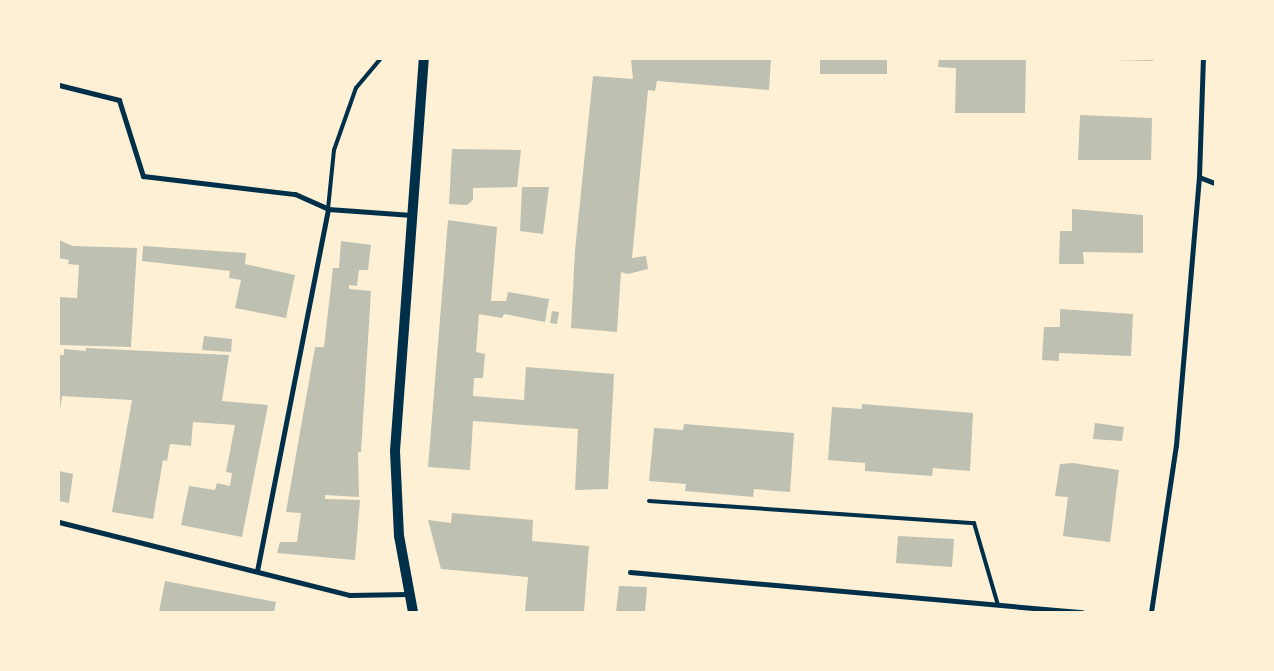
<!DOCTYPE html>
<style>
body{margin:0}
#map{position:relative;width:1274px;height:671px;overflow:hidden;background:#fdf0d5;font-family:Raleway,sans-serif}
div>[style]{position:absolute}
.building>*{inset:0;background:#bec0b2}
.service>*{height:4px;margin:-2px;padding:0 2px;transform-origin:2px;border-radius:2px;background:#003049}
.minor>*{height:5px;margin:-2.5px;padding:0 2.5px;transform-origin:2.5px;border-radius:2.5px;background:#003049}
.secondary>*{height:10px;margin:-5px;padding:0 5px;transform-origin:5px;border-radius:5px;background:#003049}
span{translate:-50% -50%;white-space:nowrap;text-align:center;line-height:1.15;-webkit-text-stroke:4px #fdf0d5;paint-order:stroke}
.frame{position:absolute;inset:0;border:60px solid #fdf0d5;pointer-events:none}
</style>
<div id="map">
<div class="building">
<i style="clip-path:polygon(631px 59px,771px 59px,769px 90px,657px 81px,655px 91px,648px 90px,632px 258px,646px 256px,648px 269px,628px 274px,621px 272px,617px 332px,571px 328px,575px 250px,593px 76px,633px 79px)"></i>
<i style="clip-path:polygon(820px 59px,887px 59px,887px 74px,820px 74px)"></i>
<i style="clip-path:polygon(939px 59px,1026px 59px,1025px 113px,955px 113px,956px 68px,938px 67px)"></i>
<i style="clip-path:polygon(1071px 59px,1153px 59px,1153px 61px)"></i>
<i style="clip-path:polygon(1080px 115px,1152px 118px,1151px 160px,1078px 160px)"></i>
<i style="clip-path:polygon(452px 149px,521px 150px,517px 187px,473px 188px,473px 200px,467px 205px,449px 204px)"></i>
<i style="clip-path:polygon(522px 187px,549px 187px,543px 234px,520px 231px)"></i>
<i style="clip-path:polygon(1072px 209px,1143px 215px,1143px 253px,1083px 252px,1084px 264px,1059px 264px,1060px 231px,1072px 231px)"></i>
<i style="clip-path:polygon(448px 220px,497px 227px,491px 301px,506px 301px,508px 292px,549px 299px,545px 322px,504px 314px,502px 318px,479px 314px,476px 352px,485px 354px,483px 378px,474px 378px,473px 396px,524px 400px,526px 367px,614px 374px,608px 489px,575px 490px,578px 429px,473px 421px,470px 470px,428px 467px)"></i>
<i style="clip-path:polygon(59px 240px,73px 246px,137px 248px,131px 347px,59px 345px,59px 297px,77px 298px,79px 265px,68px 264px,69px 260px,59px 258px)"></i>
<i style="clip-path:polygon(341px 241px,371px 245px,368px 270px,359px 270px,357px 286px,349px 285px,349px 289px,371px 291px,361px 452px,358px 452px,359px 497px,325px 495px,325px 499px,360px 500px,355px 560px,277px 553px,280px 542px,297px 542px,301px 513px,286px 512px,315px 347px,324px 347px,333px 268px,339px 268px)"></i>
<i style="clip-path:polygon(143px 246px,246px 253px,245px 264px,295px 275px,286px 318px,235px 308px,241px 280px,229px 278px,230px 271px,142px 261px)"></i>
<i style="clip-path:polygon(1060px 309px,1133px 314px,1131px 356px,1059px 353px,1059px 361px,1042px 360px,1044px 327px,1060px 327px)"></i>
<i style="clip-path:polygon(552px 311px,559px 312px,557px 324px,550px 323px)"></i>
<i style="clip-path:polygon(204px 336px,232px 339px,231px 352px,202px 350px)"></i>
<i style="clip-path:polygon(86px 348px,229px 355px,222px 401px,268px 405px,242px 537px,181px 525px,189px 486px,215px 490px,217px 483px,230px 486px,232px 473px,226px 472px,235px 425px,193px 422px,191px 446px,170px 444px,167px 461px,163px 460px,153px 519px,112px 512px,132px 400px,62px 396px,59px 416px,59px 355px,64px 355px,64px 349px,86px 351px)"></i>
<i style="clip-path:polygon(862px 404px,973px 413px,970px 471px,933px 468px,932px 476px,865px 471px,865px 463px,828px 460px,832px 407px,862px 409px)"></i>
<i style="clip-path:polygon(1095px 423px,1124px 427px,1122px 441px,1093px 439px)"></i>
<i style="clip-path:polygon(684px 424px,794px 433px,790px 492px,754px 489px,753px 497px,685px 491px,686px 484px,649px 481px,654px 428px,683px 430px)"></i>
<i style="clip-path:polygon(1073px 463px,1119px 470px,1110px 542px,1063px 536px,1068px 497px,1055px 496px,1060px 464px)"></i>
<i style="clip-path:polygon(59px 471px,73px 474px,69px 503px,59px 501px)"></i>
<i style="clip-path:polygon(452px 513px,533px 520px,532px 541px,589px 546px,584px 612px,525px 612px,528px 577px,441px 569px,428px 520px,451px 523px)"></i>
<i style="clip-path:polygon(898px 536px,954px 539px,952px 567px,896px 563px)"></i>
<i style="clip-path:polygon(165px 581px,276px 602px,274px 612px,159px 612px)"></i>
<i style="clip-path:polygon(619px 586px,647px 587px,645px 612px,616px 612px)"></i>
</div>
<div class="service">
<i style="left:328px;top:209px;width:59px;rotate:-84.2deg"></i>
<i style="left:334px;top:150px;width:66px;rotate:-70.5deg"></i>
<i style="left:356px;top:88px;width:38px;rotate:-50deg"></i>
<i style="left:649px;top:501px;width:326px;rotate:3.9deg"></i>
<i style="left:974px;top:523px;width:85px;rotate:73.7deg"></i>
</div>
<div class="minor">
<i style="left:59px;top:85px;width:62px;rotate:14deg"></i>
<i style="left:119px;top:100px;width:80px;rotate:72.5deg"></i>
<i style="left:143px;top:176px;width:153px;rotate:6.8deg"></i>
<i style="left:295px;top:194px;width:36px;rotate:24deg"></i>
<i style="left:328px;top:209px;width:84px;rotate:4.1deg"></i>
<i style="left:1199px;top:177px;width:17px;rotate:21deg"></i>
<i style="left:59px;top:522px;width:299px;rotate:14.1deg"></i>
<i style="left:349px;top:595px;width:59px;rotate:-1deg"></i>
<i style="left:257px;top:571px;width:369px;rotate:-78.9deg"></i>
<i style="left:630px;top:572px;width:454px;rotate:5.1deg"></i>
<i style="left:1151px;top:612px;width:169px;rotate:-81.5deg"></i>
<i style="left:1176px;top:445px;width:269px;rotate:-85.1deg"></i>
<i style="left:1199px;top:177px;width:118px;rotate:-88.1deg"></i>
</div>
<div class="secondary">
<i style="left:413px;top:612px;width:77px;rotate:-100.4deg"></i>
<i style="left:399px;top:536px;width:85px;rotate:-92.7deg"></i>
<i style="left:395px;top:451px;width:393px;rotate:-85.8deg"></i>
</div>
<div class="frame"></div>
</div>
